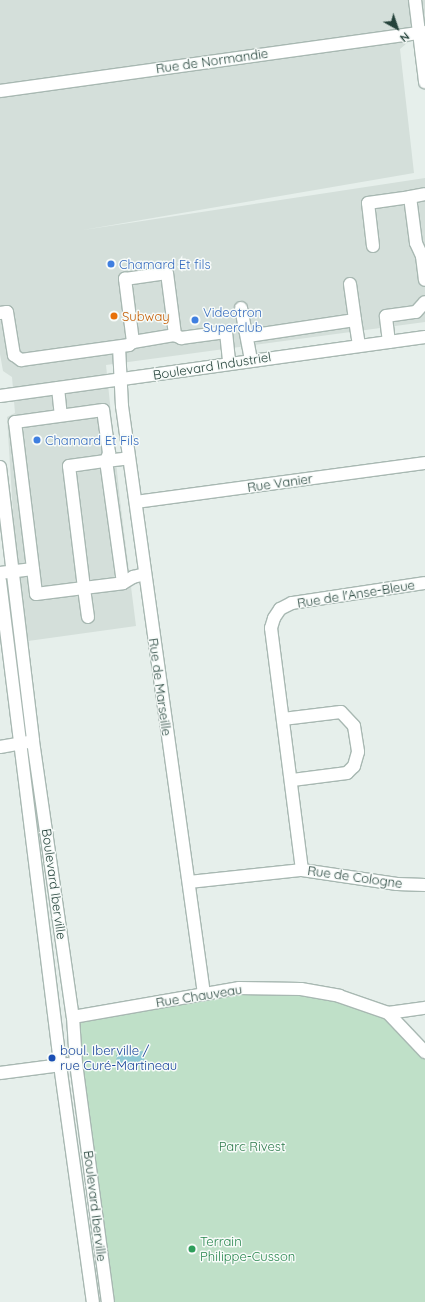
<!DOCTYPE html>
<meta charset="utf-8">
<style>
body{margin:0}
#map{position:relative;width:425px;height:1302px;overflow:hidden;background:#e6efeb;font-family:Quicksand,sans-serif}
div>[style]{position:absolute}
.built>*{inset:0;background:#d4dfda}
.green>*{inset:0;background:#bfe0c8}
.water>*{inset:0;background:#8ec9d4}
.roads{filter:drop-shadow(1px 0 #a8b8b2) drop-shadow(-1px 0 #a8b8b2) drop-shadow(0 1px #a8b8b2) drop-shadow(0 -1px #a8b8b2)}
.minor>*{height:12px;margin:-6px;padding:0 6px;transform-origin:6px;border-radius:6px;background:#fff}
.dots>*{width:11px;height:11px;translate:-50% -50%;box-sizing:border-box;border:2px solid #f7fbf9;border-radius:50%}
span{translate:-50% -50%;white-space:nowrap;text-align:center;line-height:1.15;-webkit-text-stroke:3px #f7fbf9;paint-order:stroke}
.street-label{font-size:13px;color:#24423a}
.shop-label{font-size:13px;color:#366cbe}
.left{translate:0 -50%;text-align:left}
.food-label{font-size:13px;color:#c56008}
.transit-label{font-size:13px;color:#164399}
.park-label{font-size:13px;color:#2d7a4b}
.leisure-label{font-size:13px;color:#27864d}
.north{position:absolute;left:377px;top:8px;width:40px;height:40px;-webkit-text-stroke:3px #f7fbf9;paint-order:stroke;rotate:140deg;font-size:11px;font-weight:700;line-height:16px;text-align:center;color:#24423a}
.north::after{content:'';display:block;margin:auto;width:14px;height:18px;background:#24423a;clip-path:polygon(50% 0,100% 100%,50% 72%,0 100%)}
</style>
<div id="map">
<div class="built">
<i style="clip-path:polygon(0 0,425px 0,425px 32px,419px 33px,400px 49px,414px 173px,83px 230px,425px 178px,425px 322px,106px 365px,120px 500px,136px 626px,21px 642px,7px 417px,15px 413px,12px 377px,3px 371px,0 354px)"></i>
</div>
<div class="green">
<i style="clip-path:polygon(240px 988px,301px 988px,373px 1006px,425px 1054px,425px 1302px,108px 1302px,73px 1017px)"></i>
</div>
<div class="water">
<i style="clip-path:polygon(143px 1051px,145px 1065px,118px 1069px,116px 1055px)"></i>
</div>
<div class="roads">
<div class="minor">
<i style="left:415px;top:0;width:83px;rotate:83deg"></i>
<i style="left:0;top:91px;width:429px;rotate:-7.9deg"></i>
<i style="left:373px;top:246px;width:43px;rotate:-96.6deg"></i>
<i style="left:368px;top:203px;width:42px;rotate:-8.1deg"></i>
<i style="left:425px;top:255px;width:3px;rotate:162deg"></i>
<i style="left:422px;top:256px;width:24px;rotate:83deg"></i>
<i style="left:422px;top:256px;width:14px;rotate:-115deg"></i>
<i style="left:416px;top:243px;width:46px;rotate:-97.4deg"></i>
<i style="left:410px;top:197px;width:15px;rotate:-11deg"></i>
<i style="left:350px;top:284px;width:36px;rotate:82deg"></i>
<i style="left:241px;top:308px;width:53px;rotate:79.1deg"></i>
<i style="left:0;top:313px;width:7px;rotate:-8deg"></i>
<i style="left:7px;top:312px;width:44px;rotate:80.8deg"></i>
<i style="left:14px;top:355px;width:9px;rotate:36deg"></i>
<i style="left:21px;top:360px;width:109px;rotate:-7.9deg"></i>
<i style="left:129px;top:345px;width:5px;rotate:-37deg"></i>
<i style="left:133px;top:342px;width:43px;rotate:-9.5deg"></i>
<i style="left:175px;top:335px;width:7px;rotate:27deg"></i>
<i style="left:181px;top:338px;width:45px;rotate:-7.6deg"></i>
<i style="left:226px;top:332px;width:31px;rotate:84deg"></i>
<i style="left:248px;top:336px;width:108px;rotate:-8.5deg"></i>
<i style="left:355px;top:320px;width:26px;rotate:81deg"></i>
<i style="left:133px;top:342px;width:64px;rotate:-97.2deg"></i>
<i style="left:125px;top:279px;width:42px;rotate:-8.1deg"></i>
<i style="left:167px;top:273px;width:63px;rotate:82.6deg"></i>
<i style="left:389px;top:342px;width:26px;rotate:-97deg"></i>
<i style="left:386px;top:316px;width:30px;rotate:-8deg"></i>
<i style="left:416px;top:312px;width:13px;rotate:-48deg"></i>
<i style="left:119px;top:347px;width:59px;rotate:87.1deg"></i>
<i style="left:122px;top:406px;width:594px;rotate:82.06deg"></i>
<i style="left:58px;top:388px;width:27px;rotate:84deg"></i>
<i style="left:0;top:396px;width:429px;rotate:-7.9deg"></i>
<i style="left:0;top:467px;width:276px;rotate:83.1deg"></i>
<i style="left:33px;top:741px;width:279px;rotate:81.8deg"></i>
<i style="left:73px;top:1017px;width:46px;rotate:86.3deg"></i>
<i style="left:76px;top:1063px;width:241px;rotate:82.4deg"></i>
<i style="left:136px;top:502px;width:292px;rotate:-7.7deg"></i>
<i style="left:0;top:573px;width:33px;rotate:-7deg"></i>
<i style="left:0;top:581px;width:488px;rotate:82.9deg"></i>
<i style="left:60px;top:1065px;width:239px;rotate:82.1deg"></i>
<i style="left:123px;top:583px;width:123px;rotate:-97.9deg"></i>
<i style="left:106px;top:461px;width:23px;rotate:-7deg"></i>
<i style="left:88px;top:617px;width:29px;rotate:-98deg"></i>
<i style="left:84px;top:588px;width:123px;rotate:-97deg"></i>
<i style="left:69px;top:466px;width:37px;rotate:-8deg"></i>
<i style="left:106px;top:461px;width:9px;rotate:-69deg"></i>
<i style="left:109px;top:453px;width:43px;rotate:-97.9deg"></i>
<i style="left:103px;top:410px;width:89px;rotate:172.2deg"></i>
<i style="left:15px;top:422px;width:173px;rotate:83deg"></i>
<i style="left:36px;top:594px;width:48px;rotate:-7.1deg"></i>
<i style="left:84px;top:588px;width:39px;rotate:-7deg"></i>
<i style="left:123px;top:583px;width:12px;rotate:-31deg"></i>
<i style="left:133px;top:577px;width:12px;rotate:-14deg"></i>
<i style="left:283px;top:719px;width:58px;rotate:-6.9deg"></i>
<i style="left:341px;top:712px;width:19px;rotate:47deg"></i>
<i style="left:354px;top:726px;width:26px;rotate:81deg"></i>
<i style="left:358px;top:752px;width:15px;rotate:106deg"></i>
<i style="left:354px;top:766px;width:10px;rotate:135deg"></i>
<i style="left:347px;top:773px;width:55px;rotate:172.7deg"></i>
<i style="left:0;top:747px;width:28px;rotate:-10deg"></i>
<i style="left:302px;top:870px;width:244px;rotate:-97.3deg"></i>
<i style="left:271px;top:628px;width:10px;rotate:-73deg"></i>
<i style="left:274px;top:618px;width:11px;rotate:-56deg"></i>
<i style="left:280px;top:609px;width:13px;rotate:-27deg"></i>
<i style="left:292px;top:603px;width:134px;rotate:-8.6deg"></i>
<i style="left:189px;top:882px;width:114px;rotate:-6.1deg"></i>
<i style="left:302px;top:870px;width:96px;rotate:8.4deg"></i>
<i style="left:397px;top:884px;width:28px;rotate:2deg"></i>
<i style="left:388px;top:1013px;width:37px;rotate:-8deg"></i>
<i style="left:73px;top:1017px;width:169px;rotate:-9.9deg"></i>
<i style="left:239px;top:988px;width:62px;rotate:0.9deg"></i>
<i style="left:301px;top:989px;width:39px;rotate:10deg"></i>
<i style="left:339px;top:996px;width:52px;rotate:19.1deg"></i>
<i style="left:388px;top:1013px;width:54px;rotate:46.5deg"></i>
<i style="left:0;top:1073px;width:69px;rotate:-7.5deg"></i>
</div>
</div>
<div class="dots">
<i style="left:111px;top:264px;background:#3f7fe0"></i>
<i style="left:114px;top:316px;background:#e8710a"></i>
<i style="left:195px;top:320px;background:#3f7fe0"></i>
<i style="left:37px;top:440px;background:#3f7fe0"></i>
<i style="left:52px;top:1058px;background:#1a4fb4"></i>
<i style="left:192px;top:1249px;background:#2e9e5b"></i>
</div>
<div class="street-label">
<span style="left:212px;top:61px;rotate:-8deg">Rue de Normandie</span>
<span style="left:212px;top:366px;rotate:-9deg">Boulevard Industriel</span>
<span style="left:280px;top:483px;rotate:-8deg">Rue Vanier</span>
<span style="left:356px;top:594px;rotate:-9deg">Rue de l'Anse-Bleue</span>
<span style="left:160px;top:687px;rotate:82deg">Rue de Marseille</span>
<span style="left:355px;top:877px;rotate:8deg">Rue de Cologne</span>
<span style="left:54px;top:884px;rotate:82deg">Boulevard Iberville</span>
<span style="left:199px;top:996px;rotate:-9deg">Rue Chauveau</span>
<span style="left:95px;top:1206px;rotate:83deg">Boulevard Iberville</span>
</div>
<div class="shop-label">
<span class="left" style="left:119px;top:264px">Chamard Et fils</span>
<span class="left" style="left:203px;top:320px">Videotron<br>Superclub</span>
<span class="left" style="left:45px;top:440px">Chamard Et Fils</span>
</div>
<div class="food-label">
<span class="left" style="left:122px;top:316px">Subway</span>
</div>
<div class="transit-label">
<span class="left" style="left:60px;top:1058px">boul. Iberville /<br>rue Curé-Martineau</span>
</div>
<div class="park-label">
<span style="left:252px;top:1146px">Parc Rivest</span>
</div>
<div class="leisure-label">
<span class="left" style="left:200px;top:1249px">Terrain<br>Philippe-Cusson</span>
</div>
<div class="north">N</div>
</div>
